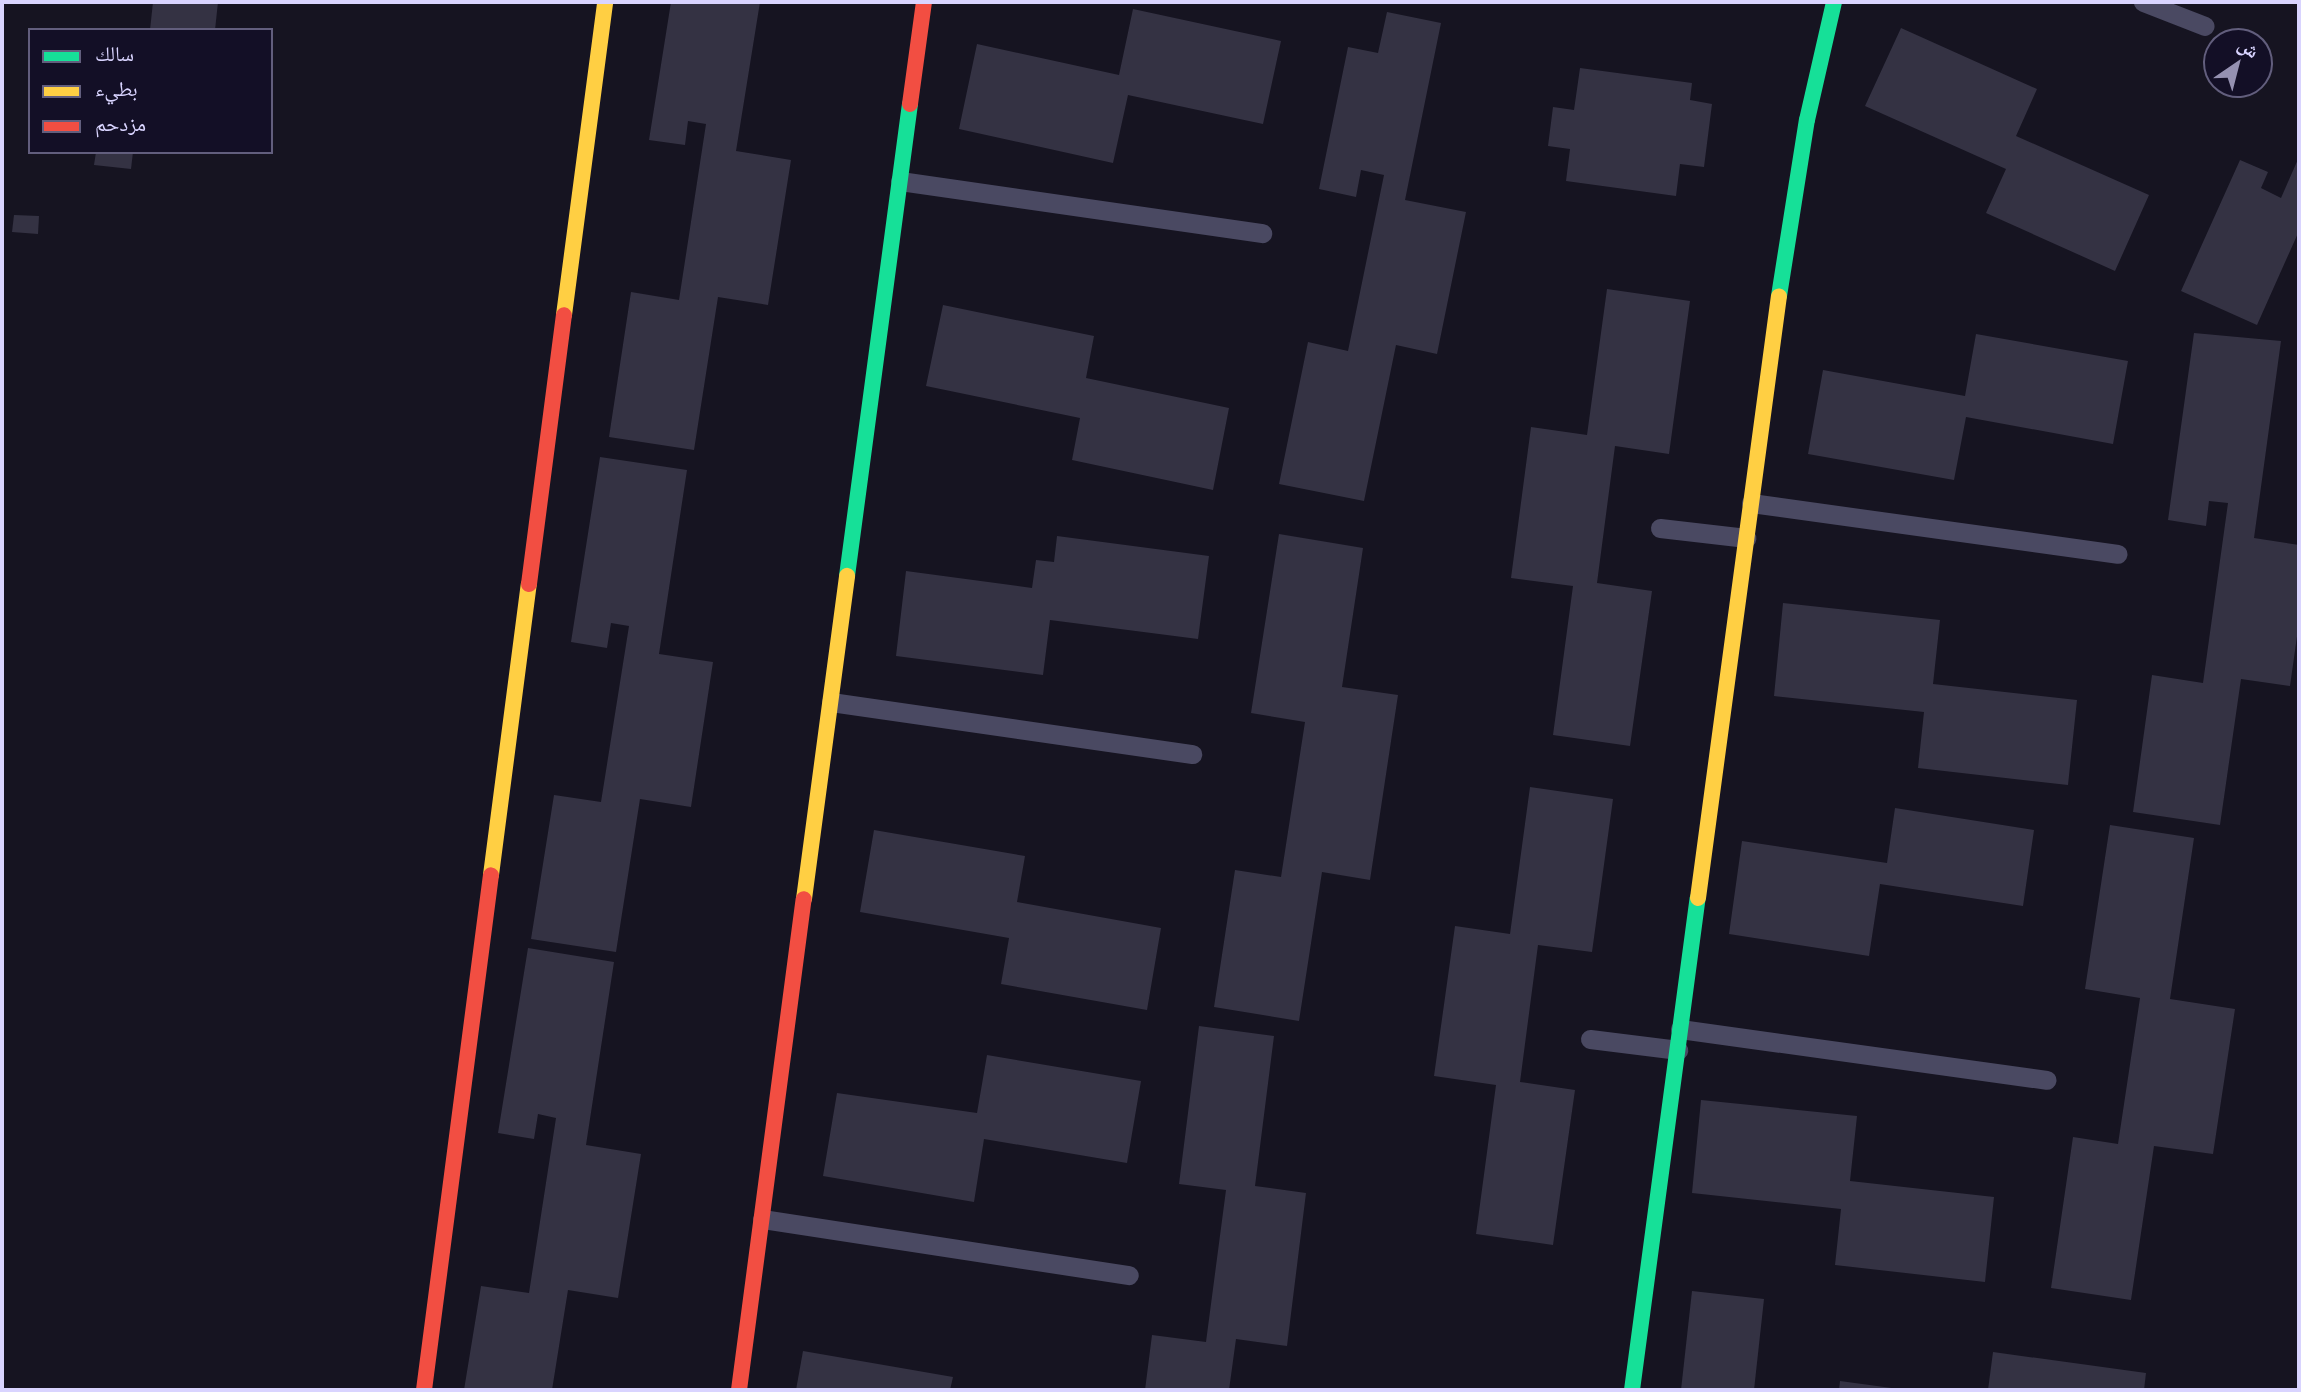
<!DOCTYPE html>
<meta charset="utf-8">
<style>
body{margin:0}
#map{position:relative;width:2301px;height:1392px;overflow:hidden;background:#161421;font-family:Lato,"Noto Naskh Arabic",sans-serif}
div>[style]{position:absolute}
.building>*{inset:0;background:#343243}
.lane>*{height:19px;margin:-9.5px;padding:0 9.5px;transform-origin:9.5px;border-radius:9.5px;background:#4a4962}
.fast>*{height:16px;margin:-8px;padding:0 8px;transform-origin:8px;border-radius:8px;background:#16e098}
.slow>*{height:16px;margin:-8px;padding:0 8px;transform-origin:8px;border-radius:8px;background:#ffcf43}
.jam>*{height:16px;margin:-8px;padding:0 8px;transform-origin:8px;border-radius:8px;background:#f24e42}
span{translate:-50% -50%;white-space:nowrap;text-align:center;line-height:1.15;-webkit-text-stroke:7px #130f26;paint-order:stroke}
.frame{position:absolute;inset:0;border:4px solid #d9d4ff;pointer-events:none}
.legend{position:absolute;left:28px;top:28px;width:245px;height:126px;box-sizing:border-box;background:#130f26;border:2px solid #625e7d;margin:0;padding:9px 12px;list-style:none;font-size:21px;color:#d9d4ff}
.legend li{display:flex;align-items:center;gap:14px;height:35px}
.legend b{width:35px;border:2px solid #625e7d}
.north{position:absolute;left:2203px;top:28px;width:70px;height:70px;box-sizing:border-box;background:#130f26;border:2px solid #625e7d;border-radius:50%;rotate:35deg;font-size:19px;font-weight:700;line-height:28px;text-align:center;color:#d9d4ff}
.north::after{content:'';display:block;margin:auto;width:24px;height:32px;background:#9591b1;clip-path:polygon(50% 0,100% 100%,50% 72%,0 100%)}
</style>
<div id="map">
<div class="building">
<i style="clip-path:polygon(153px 2px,218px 2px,215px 30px,150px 30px)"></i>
<i style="clip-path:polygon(671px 2px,760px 2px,736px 151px,791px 160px,768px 305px,718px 297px,694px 450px,609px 437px,631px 292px,679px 300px,706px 124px,688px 121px,685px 145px,649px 140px)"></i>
<i style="clip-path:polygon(1133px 9px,1281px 41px,1263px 124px,1128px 95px,1113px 163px,959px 129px,977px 44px,1119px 75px)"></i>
<i style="clip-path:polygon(1387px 12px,1441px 23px,1405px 200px,1466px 212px,1437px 354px,1396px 345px,1364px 501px,1279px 484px,1308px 342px,1348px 351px,1384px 175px,1361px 170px,1356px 197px,1319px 189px,1348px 47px,1378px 53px)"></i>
<i style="clip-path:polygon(1901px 28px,2037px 89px,2016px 136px,2149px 195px,2115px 271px,1986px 213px,2006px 169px,1865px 106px)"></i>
<i style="clip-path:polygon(1580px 68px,1692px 83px,1690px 100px,1712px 104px,1704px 167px,1680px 164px,1676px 196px,1566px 181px,1570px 149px,1548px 146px,1553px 107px,1574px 110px)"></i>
<i style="clip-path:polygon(96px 152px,133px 152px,131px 169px,94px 165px)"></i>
<i style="clip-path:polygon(2299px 157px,2299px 231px,2257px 325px,2181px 291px,2240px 160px,2268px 172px,2261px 188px,2281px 198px)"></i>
<i style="clip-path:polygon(14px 215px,39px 216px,38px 234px,12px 232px)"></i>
<i style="clip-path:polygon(1607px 289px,1690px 301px,1669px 454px,1615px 446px,1597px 583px,1652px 591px,1630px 746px,1553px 735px,1573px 586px,1511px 578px,1531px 427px,1587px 435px)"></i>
<i style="clip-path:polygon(943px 305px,1094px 336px,1086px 378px,1229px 408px,1213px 490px,1072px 460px,1080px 418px,926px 386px)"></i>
<i style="clip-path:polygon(2194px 333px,2281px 341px,2254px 538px,2299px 545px,2299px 622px,2290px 686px,2241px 679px,2220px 825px,2133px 812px,2152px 675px,2203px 683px,2228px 503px,2209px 501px,2206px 526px,2168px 520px)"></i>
<i style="clip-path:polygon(1976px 334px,2128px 361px,2113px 444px,1966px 417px,1954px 480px,1808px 454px,1823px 370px,1965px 396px)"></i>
<i style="clip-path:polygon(600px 457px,687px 470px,659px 654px,713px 662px,691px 807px,640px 799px,616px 952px,531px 939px,554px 795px,601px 802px,629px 626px,611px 623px,607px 648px,571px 642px)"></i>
<i style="clip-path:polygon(1279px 534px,1363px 548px,1342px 687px,1398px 695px,1370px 880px,1322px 872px,1299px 1021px,1214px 1007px,1235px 870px,1281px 877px,1305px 722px,1251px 713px)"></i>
<i style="clip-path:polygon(1057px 536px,1209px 556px,1198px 639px,1050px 620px,1043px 675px,896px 656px,906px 571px,1032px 588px,1036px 560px,1054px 562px)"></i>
<i style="clip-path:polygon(1783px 603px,1940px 620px,1933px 684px,2077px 700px,2068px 785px,1918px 768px,1924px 712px,1774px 696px)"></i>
<i style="clip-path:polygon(1530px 787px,1613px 799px,1592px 952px,1538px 945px,1520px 1082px,1575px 1090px,1553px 1245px,1476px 1234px,1496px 1085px,1434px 1076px,1455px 926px,1510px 934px)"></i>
<i style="clip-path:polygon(1895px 808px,2034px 830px,2023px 906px,1880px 884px,1869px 956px,1729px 934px,1742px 841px,1887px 863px)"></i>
<i style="clip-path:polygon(2110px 825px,2194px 838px,2170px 999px,2235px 1009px,2213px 1154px,2154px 1146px,2131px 1300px,2051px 1288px,2073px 1137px,2118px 1144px,2140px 998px,2085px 989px)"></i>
<i style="clip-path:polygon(874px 830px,1025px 856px,1017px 902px,1161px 928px,1147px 1010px,1001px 984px,1009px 938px,860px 912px)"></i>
<i style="clip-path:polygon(528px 948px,614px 962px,586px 1145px,641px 1154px,618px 1298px,568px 1290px,552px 1390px,464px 1390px,481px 1286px,529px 1293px,556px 1118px,538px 1114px,534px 1139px,498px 1133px)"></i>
<i style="clip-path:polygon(1199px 1026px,1274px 1036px,1255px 1186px,1306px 1193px,1287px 1346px,1236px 1339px,1229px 1390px,1145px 1390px,1152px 1335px,1206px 1342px,1226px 1190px,1179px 1184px)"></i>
<i style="clip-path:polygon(987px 1055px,1141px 1081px,1127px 1163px,984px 1139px,974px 1202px,823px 1176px,837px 1093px,977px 1113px)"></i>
<i style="clip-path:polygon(1701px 1100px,1857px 1116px,1850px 1181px,1994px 1197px,1985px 1282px,1835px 1265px,1841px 1209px,1692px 1193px)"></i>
<i style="clip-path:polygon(1692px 1291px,1764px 1299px,1754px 1390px,1681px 1390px)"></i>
<i style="clip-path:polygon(803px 1351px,953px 1377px,950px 1390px,796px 1390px)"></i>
<i style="clip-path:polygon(1993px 1352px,2146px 1373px,2144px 1390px,1988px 1390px)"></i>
<i style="clip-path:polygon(1840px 1381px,1899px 1389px,1898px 1390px,1839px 1390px)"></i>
</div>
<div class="lane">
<i style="left:2143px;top:2px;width:66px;rotate:21.2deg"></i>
<i style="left:900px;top:181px;width:366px;rotate:8.2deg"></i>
<i style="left:1751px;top:503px;width:370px;rotate:7.9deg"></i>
<i style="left:1660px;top:528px;width:87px;rotate:6.6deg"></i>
<i style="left:831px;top:702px;width:365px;rotate:8.2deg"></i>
<i style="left:1680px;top:1029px;width:370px;rotate:7.9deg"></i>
<i style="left:1590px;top:1039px;width:89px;rotate:7.1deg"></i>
<i style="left:762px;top:1219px;width:371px;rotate:8.7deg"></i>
</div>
<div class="fast">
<i style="left:1779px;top:296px;width:178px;rotate:-81deg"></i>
<i style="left:1807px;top:120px;width:121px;rotate:-77.1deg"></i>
<i style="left:847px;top:576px;width:476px;rotate:-82.4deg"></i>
<i style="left:1632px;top:1390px;width:496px;rotate:-82.4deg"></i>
</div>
<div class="slow">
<i style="left:564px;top:315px;width:316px;rotate:-82.5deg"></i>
<i style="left:491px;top:875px;width:293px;rotate:-82.6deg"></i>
<i style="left:1698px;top:898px;width:607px;rotate:-82.34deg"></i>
<i style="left:804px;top:899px;width:326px;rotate:-82.4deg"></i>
</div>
<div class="jam">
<i style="left:910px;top:104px;width:103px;rotate:-82.2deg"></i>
<i style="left:529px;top:584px;width:271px;rotate:-82.6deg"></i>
<i style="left:424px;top:1390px;width:519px;rotate:-82.59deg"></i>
<i style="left:739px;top:1390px;width:495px;rotate:-82.5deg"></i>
</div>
<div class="frame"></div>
<ul class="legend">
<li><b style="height:9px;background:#16e098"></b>سالك</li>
<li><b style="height:9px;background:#ffcf43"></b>بطيء</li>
<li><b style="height:9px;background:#f24e42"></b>مزدحم</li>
</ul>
<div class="north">ش</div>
</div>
